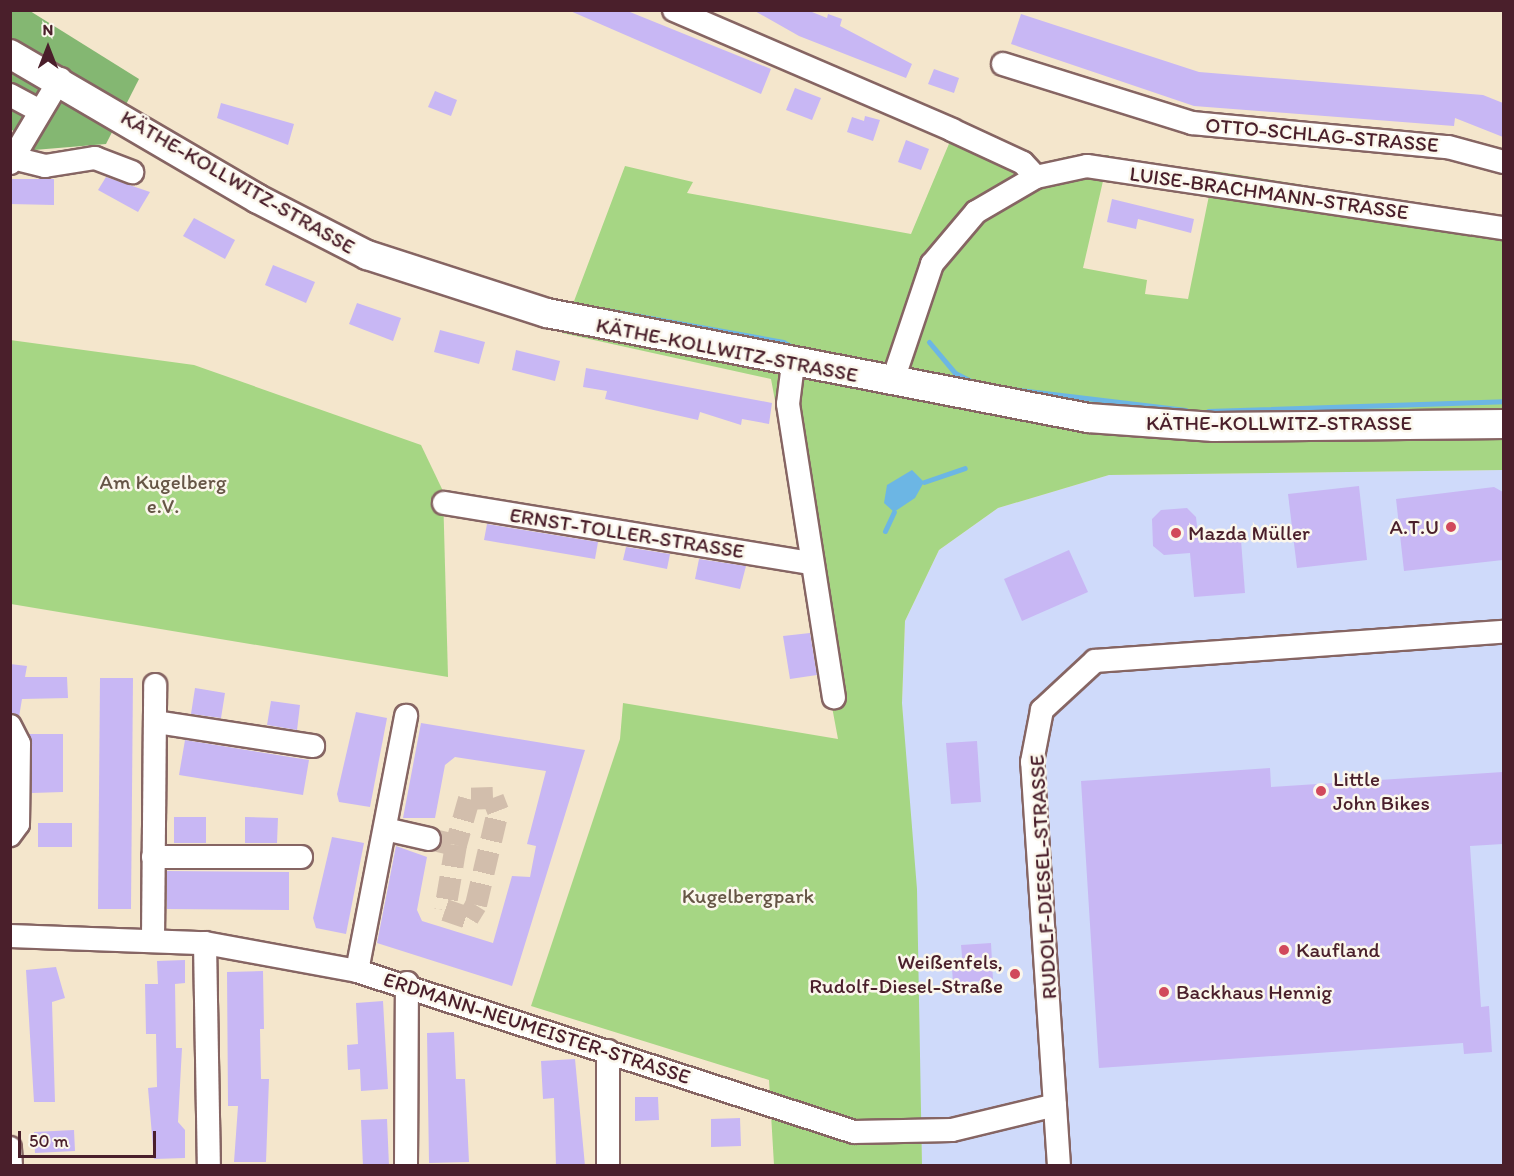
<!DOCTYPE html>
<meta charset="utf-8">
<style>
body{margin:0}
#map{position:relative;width:1514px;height:1176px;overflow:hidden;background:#f4e6cc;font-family:Itim,sans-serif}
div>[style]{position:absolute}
.built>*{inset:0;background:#cfdafa}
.green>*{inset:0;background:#a6d684}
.forest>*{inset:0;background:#84b772}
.water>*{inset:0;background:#6cb6e4}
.stream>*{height:5px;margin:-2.5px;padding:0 2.5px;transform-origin:2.5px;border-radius:2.5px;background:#6cb6e4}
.building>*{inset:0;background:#c8b7f4}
.minor-tunnel>*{height:22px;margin-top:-11px;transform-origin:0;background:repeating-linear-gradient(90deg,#d2beac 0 22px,transparent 0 33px)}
.roads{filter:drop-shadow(2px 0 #866563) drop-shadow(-2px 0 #866563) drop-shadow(0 2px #866563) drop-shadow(0 -2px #866563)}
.minor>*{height:22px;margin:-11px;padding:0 11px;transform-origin:11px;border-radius:11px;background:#fff}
.major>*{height:28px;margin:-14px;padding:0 14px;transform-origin:14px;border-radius:14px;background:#fff}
.dots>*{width:16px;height:16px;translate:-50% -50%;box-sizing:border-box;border:3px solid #fbf7ec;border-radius:50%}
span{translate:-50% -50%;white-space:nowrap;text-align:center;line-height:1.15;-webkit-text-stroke:5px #fbf7ec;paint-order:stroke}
.street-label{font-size:21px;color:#4a1f2b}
.park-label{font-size:21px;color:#665646}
.poi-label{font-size:21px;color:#4a1f2b}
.right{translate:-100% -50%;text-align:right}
.left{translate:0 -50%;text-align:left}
.frame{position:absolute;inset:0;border:12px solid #4a1f2b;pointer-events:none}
.north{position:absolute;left:18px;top:18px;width:60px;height:60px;-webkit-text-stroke:4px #fbf7ec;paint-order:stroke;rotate:0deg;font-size:16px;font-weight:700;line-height:24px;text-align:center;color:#4a1f2b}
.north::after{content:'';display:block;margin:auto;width:21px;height:27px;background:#4a1f2b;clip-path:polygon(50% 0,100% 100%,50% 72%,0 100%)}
.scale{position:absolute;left:18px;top:1131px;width:138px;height:27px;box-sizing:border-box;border:3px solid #4a1f2b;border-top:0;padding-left:8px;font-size:18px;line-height:21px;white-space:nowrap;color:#4a1f2b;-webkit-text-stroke:4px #fbf7ec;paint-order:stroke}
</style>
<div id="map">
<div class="built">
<i style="clip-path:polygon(1503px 470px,1503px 1165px,922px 1165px,902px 703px,905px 621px,939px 550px,998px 508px,1109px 475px)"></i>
</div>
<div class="green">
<i style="clip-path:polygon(951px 139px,1011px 171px,1069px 156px,1109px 155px,1083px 268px,1147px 280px,1145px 294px,1188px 299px,1214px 171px,1503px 216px,1503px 470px,1109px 475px,998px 508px,939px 550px,905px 621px,902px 703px,917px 889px,922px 1165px,774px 1165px,769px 1080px,531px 1006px,620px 739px,623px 703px,838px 739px,771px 379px,562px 333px,625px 166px,693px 182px,687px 193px,911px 234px)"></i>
<i style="clip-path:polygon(10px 340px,194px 365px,421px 445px,443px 491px,448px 677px,11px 604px)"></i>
</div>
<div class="forest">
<i style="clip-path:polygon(11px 11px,30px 11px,139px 79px,106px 144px,34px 150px,11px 129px)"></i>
</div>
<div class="water">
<i style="clip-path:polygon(912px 470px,924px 482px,915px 498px,894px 512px,884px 503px,887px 485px)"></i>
</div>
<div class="stream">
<i style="left:606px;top:310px;width:180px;rotate:10.2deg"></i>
<i style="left:783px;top:342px;width:15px;rotate:28deg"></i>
<i style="left:929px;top:342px;width:40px;rotate:50deg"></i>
<i style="left:955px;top:373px;width:25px;rotate:27deg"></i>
<i style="left:1012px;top:389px;width:175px;rotate:6.9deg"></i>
<i style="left:1208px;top:411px;width:296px;rotate:-1.9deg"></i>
<i style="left:924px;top:482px;width:43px;rotate:-18.9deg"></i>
<i style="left:885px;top:531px;width:21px;rotate:-65deg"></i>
</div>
<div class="building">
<i style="clip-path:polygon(568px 10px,625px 10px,771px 69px,761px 94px)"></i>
<i style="clip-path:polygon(753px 10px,807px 10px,827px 18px,828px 14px,842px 19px,840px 26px,912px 64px,906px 78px,799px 36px)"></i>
<i style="clip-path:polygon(1021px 14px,1199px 72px,1483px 95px,1503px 103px,1503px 137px,1455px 118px,1454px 126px,1194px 106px,1011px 44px)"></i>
<i style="clip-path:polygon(934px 69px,959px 78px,954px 93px,928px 84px)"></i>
<i style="clip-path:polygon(795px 88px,821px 98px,812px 120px,786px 110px)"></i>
<i style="clip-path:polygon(435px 91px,457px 100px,451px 116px,428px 107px)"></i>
<i style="clip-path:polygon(221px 103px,294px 124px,288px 145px,217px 118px)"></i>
<i style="clip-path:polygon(865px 116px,880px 120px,873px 141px,847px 132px,852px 117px,864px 121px)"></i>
<i style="clip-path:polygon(906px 140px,929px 149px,921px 170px,898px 162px)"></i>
<i style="clip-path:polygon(106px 177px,150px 192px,138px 212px,98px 190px)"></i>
<i style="clip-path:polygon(10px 179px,54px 179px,54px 205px,10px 204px)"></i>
<i style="clip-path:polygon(1112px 199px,1194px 219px,1191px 233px,1138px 219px,1136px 229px,1107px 222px)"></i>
<i style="clip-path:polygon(194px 218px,235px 240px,225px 259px,183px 236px)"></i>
<i style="clip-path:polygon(273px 265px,315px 282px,306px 303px,265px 285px)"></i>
<i style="clip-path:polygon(357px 303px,401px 318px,393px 341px,349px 324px)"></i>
<i style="clip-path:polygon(440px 330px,485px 342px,479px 364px,434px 352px)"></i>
<i style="clip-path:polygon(516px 350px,560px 361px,555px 381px,512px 370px)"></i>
<i style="clip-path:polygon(586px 368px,772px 403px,769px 424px,742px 419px,741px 425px,700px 412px,698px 420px,605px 399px,607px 391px,583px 387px)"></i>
<i style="clip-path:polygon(1359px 486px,1367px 560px,1297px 568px,1288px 494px)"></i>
<i style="clip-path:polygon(1494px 487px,1503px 492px,1503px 560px,1404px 571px,1396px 499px)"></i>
<i style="clip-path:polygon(1187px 508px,1196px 517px,1199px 543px,1241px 540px,1245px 593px,1194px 597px,1190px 553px,1164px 555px,1153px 546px,1152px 519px,1161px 510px)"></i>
<i style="clip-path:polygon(487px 524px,598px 542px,595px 559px,484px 540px)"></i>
<i style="clip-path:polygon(626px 547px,670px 554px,667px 569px,623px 560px)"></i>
<i style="clip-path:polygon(1069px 550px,1088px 592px,1022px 621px,1004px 579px)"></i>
<i style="clip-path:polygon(699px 559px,746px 566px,740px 589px,695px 579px)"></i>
<i style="clip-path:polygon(810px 633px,817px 675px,790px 679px,783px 636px)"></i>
<i style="clip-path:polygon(10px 664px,27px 666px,25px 677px,67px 677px,68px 698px,22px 699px,19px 717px,10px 713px)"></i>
<i style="clip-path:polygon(100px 678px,133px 678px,131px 909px,98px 909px)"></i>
<i style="clip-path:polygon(195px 688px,225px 693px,221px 718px,191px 714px)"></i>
<i style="clip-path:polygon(271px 701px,300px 705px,297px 730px,267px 725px)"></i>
<i style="clip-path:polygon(356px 712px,387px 718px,370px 807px,339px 802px,337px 794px)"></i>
<i style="clip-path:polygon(421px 723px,585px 750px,512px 986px,377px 943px,396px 846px,427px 857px,417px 910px,422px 921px,493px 943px,512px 876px,530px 877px,536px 846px,527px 844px,546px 771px,455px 757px,445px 765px,435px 818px,403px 818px)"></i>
<i style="clip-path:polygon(29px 734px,63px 734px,63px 792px,32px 793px)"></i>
<i style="clip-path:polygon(185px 740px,309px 760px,303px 795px,179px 775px)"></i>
<i style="clip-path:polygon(977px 741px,981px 802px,951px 804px,946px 743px)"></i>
<i style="clip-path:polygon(1270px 768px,1271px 787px,1503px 772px,1503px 844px,1470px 846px,1481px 1007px,1489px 1006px,1492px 1052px,1464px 1054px,1463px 1043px,1099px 1068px,1081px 781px)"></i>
<i style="clip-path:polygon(174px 817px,206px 817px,206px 843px,174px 843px)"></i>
<i style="clip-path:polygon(245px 817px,278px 818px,277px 843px,245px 843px)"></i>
<i style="clip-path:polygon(38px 823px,72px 823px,72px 847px,38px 847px)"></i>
<i style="clip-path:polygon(332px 837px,364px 843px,346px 934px,316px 928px,313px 918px)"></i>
<i style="clip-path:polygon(167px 871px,289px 872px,289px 910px,167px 909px)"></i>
<i style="clip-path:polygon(991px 943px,993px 980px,953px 983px,952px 968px,963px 967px,961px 945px)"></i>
<i style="clip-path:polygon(185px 960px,185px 983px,175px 984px,176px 1048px,182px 1048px,178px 1122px,185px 1130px,185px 1158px,154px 1159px,148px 1088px,157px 1087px,156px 1034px,146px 1034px,145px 984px,158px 984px,157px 961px)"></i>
<i style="clip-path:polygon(56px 967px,65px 998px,52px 1002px,55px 1102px,34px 1102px,26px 970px)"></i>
<i style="clip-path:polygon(263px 971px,264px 1029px,260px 1029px,261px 1079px,269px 1079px,266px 1162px,234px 1162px,238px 1106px,228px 1106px,227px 972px)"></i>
<i style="clip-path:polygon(383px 1001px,388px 1089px,361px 1091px,360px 1069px,348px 1070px,347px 1045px,358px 1044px,356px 1003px)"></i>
<i style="clip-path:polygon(454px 1032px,456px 1079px,465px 1079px,469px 1162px,429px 1163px,427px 1033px)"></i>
<i style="clip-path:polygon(575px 1059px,585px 1166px,556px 1166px,554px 1098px,543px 1099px,541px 1061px)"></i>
<i style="clip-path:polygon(635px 1097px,658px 1097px,659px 1120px,635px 1121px)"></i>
<i style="clip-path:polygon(740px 1118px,741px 1146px,711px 1147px,711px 1119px)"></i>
<i style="clip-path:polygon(387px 1119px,389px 1166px,363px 1166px,361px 1120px)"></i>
<i style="clip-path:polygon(74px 1130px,75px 1151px,35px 1153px,34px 1132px)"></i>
</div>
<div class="minor-tunnel">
<i style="left:429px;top:839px;width:28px;rotate:13deg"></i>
<i style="left:456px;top:845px;width:66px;rotate:99.6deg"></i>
<i style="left:445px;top:910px;width:24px;rotate:19deg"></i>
<i style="left:468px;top:918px;width:15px;rotate:-58deg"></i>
<i style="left:476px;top:905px;width:97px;rotate:-76.8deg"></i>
<i style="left:498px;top:811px;width:14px;rotate:-111deg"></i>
<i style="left:493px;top:798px;width:24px;rotate:178deg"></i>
<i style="left:469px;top:799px;width:48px;rotate:105.8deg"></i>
</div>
<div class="roads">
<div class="minor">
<i style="left:674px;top:10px;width:303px;rotate:23.3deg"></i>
<i style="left:952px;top:130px;width:78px;rotate:24.9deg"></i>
<i style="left:1023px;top:163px;width:19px;rotate:47deg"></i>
<i style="left:1003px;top:64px;width:198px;rotate:17.3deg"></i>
<i style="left:1192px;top:123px;width:257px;rotate:5.4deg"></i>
<i style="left:1448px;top:147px;width:58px;rotate:15deg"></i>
<i style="left:10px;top:95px;width:34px;rotate:28deg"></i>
<i style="left:13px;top:158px;width:33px;rotate:14deg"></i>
<i style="left:45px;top:166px;width:51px;rotate:-9.1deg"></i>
<i style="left:95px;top:158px;width:40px;rotate:21deg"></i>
<i style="left:10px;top:163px;width:98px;rotate:-59.2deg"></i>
<i style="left:793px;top:364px;width:40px;rotate:97.1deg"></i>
<i style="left:788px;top:404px;width:297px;rotate:81.1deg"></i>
<i style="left:892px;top:383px;width:126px;rotate:-71.4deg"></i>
<i style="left:932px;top:264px;width:68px;rotate:-49.8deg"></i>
<i style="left:976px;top:212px;width:69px;rotate:-30.3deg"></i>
<i style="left:1036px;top:177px;width:52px;rotate:-12.2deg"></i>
<i style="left:1087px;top:166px;width:422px;rotate:8.5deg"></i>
<i style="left:444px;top:503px;width:370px;rotate:9.3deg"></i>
<i style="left:156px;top:722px;width:159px;rotate:8.7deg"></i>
<i style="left:10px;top:726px;width:20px;rotate:63deg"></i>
<i style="left:19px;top:744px;width:80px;rotate:90.7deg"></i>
<i style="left:18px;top:824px;width:14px;rotate:126deg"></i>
<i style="left:385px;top:829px;width:45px;rotate:12.8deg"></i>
<i style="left:153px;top:857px;width:148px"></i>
<i style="left:10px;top:936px;width:195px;rotate:2.1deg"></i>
<i style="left:205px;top:943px;width:155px;rotate:10.4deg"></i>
<i style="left:357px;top:971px;width:522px;rotate:17.95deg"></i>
<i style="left:854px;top:1132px;width:98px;rotate:-1.2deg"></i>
<i style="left:952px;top:1130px;width:106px;rotate:-13.6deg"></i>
<i style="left:153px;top:939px;width:254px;rotate:-89.5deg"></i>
<i style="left:205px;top:943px;width:223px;rotate:89deg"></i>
<i style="left:357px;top:971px;width:260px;rotate:-79.1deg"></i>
<i style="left:10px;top:1148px;width:18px;rotate:87deg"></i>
<i style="left:406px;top:1166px;width:183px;rotate:-89.7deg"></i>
<i style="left:608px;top:1166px;width:115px;rotate:-90deg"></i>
<i style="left:1059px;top:1166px;width:405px;rotate:-93.8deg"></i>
<i style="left:1032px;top:762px;width:53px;rotate:-79.1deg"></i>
<i style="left:1042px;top:710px;width:72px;rotate:-42.8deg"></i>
<i style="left:1095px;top:661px;width:410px;rotate:-4.1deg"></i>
</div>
<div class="major">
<i style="left:10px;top:54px;width:287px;rotate:30.3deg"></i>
<i style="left:258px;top:199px;width:123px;rotate:27.2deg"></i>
<i style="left:367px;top:255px;width:189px;rotate:17.9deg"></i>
<i style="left:547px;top:313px;width:551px;rotate:10.98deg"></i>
<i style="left:1088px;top:418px;width:126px;rotate:4.1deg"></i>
<i style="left:1214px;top:427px;width:290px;rotate:-0.6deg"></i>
</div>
</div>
<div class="dots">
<i style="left:1451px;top:527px;background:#d1495b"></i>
<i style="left:1176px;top:533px;background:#d1495b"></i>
<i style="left:1321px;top:791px;background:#d1495b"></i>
<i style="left:1284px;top:950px;background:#d1495b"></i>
<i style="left:1015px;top:974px;background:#d1495b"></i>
<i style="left:1164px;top:992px;background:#d1495b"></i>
</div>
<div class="street-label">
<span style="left:1322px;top:135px;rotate:5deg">OTTO-SCHLAG-STRASSE</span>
<span style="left:238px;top:182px;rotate:30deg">KÄTHE-KOLLWITZ-STRASSE</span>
<span style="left:1269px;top:193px;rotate:8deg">LUISE-BRACHMANN-STRASSE</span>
<span style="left:727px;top:350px;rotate:11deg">KÄTHE-KOLLWITZ-STRASSE</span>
<span style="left:1279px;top:423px">KÄTHE-KOLLWITZ-STRASSE</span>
<span style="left:627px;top:533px;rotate:9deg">ERNST-TOLLER-STRASSE</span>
<span style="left:1043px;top:877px;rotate:-93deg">RUDOLF-DIESEL-STRASSE</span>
<span style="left:537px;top:1028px;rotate:18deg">ERDMANN-NEUMEISTER-STRASSE</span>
</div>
<div class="park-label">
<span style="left:163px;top:494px">Am Kugelberg<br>e.V.</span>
<span style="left:748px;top:896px">Kugelbergpark</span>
</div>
<div class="poi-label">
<span class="right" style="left:1439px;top:527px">A.T.U</span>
<span class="left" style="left:1188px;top:533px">Mazda Müller</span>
<span class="left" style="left:1333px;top:791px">Little<br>John Bikes</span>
<span class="left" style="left:1296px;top:950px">Kaufland</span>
<span class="right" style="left:1003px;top:974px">Weißenfels,<br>Rudolf-Diesel-Straße</span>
<span class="left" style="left:1176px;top:992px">Backhaus Hennig</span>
</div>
<div class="frame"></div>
<div class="north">N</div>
<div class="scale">50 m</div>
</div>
